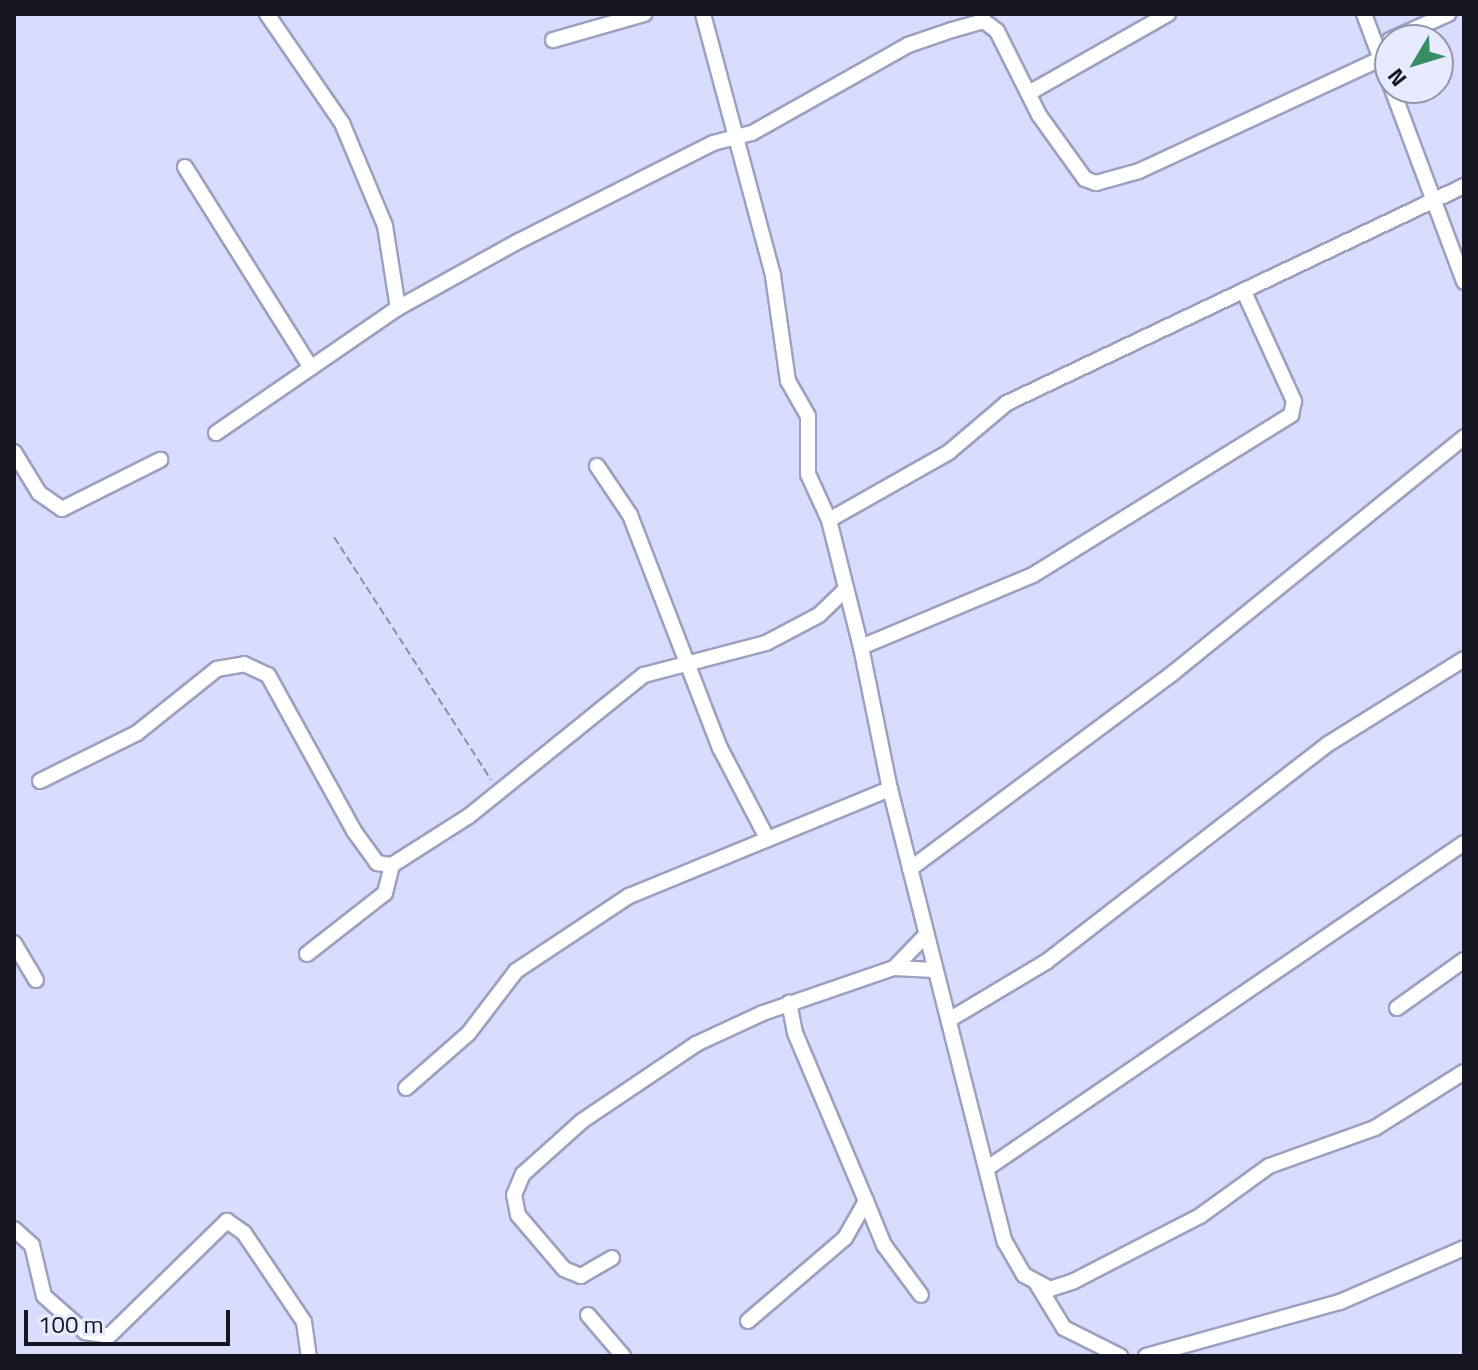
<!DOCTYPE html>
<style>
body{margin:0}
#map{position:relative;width:1478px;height:1370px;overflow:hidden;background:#d8ddfd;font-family:"Titillium Web",sans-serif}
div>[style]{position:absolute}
.path>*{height:2px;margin-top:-1px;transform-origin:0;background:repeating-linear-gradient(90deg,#8a8ea5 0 8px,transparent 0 12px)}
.roads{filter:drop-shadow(2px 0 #9da1bf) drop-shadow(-2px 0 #9da1bf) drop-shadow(0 2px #9da1bf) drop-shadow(0 -2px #9da1bf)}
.minor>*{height:14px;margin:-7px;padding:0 7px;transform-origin:7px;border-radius:7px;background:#fff}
span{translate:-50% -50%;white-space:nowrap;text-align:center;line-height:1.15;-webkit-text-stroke:6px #e8ebff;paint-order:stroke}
.frame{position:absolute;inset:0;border:16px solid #141520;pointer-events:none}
.north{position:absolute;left:1374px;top:24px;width:80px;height:80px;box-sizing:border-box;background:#e8ebff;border:2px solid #9395a6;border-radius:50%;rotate:232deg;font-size:22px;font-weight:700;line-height:32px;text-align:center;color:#141520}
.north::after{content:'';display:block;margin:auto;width:28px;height:36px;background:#368e62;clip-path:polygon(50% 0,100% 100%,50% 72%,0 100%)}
.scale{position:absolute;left:24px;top:1310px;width:206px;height:36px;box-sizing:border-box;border:4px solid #141520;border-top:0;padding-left:10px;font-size:24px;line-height:28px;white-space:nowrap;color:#141520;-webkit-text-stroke:6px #e8ebff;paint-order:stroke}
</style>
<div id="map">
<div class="path">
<i style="left:334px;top:537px;width:289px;rotate:57.1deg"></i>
</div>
<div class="roads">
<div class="minor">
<i style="left:267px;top:14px;width:132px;rotate:55.5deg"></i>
<i style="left:342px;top:123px;width:112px;rotate:67.3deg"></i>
<i style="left:385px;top:226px;width:83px;rotate:81deg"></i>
<i style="left:703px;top:14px;width:271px;rotate:75deg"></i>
<i style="left:773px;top:276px;width:106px;rotate:81.9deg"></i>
<i style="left:788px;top:381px;width:40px;rotate:60.3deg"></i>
<i style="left:808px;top:416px;width:58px;rotate:90deg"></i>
<i style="left:808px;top:474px;width:51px;rotate:65.5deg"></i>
<i style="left:829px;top:520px;width:131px;rotate:75.9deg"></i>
<i style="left:861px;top:647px;width:145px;rotate:78.5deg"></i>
<i style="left:890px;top:789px;width:467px;rotate:75.8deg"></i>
<i style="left:1005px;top:1242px;width:38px;rotate:60deg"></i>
<i style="left:1024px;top:1275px;width:30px;rotate:28deg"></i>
<i style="left:1050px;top:1289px;width:25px;rotate:-18deg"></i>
<i style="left:1074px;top:1281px;width:142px;rotate:-27.3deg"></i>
<i style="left:1200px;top:1216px;width:85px;rotate:-35.9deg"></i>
<i style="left:1269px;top:1166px;width:113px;rotate:-19.7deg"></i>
<i style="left:1375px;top:1128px;width:105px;rotate:-32.2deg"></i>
<i style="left:1364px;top:14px;width:286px;rotate:69.5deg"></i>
<i style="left:553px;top:40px;width:95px;rotate:-15.9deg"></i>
<i style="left:1390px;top:40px;width:64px;rotate:-24.1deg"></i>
<i style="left:1029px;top:93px;width:160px;rotate:-29.6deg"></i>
<i style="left:185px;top:167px;width:237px;rotate:57.9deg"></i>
<i style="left:216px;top:433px;width:221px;rotate:-34.5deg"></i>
<i style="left:398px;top:308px;width:138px;rotate:-29deg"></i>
<i style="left:519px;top:241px;width:217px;rotate:-26.8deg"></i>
<i style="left:713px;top:143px;width:40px;rotate:-14.4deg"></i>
<i style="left:752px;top:133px;width:179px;rotate:-29.4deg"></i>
<i style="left:908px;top:45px;width:46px;rotate:-18.8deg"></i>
<i style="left:952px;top:30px;width:33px;rotate:-16deg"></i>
<i style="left:984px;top:21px;width:16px;rotate:38deg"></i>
<i style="left:997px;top:31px;width:94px;rotate:63.4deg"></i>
<i style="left:1039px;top:115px;width:79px;rotate:54.3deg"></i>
<i style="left:1085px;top:179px;width:12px;rotate:20deg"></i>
<i style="left:1096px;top:183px;width:45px;rotate:-15.6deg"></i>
<i style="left:1139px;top:171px;width:264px;rotate:-24.9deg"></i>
<i style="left:14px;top:452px;width:48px;rotate:58.6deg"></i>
<i style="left:39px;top:493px;width:28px;rotate:35deg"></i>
<i style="left:62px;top:509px;width:110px;rotate:-26.6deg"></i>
<i style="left:597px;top:466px;width:59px;rotate:56deg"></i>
<i style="left:630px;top:515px;width:250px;rotate:68.9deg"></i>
<i style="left:720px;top:748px;width:99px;rotate:62.4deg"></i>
<i style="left:829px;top:520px;width:138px;rotate:-29.5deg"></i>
<i style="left:949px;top:452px;width:76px;rotate:-40.2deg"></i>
<i style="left:1007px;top:403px;width:506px;rotate:-25.4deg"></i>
<i style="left:861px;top:647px;width:186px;rotate:-22.7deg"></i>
<i style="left:1033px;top:575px;width:304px;rotate:-31.8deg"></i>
<i style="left:1291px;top:415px;width:14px;rotate:-78deg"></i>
<i style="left:1294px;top:401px;width:118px;rotate:-114.6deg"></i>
<i style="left:40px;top:781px;width:108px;rotate:-26.3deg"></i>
<i style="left:137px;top:733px;width:102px;rotate:-38.7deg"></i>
<i style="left:217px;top:669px;width:27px;rotate:-10deg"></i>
<i style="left:244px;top:664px;width:26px;rotate:25deg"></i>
<i style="left:268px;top:675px;width:178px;rotate:61.1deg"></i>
<i style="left:354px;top:831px;width:39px;rotate:54deg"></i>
<i style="left:377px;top:863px;width:15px;rotate:8deg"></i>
<i style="left:392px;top:865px;width:91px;rotate:-32.5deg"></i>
<i style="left:469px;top:816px;width:225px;rotate:-38.9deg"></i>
<i style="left:644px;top:675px;width:126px;rotate:-14.7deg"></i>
<i style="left:766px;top:643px;width:60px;rotate:-27.8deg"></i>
<i style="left:819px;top:615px;width:37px;rotate:-44deg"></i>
<i style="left:910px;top:869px;width:328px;rotate:-36.7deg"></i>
<i style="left:1173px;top:673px;width:375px;rotate:-39deg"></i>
<i style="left:14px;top:943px;width:43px;rotate:59.3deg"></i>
<i style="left:307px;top:954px;width:99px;rotate:-38deg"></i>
<i style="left:385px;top:893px;width:29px;rotate:-76deg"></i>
<i style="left:894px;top:968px;width:46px;rotate:-45.9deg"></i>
<i style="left:1397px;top:1008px;width:82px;rotate:-35.6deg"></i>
<i style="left:949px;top:1020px;width:113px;rotate:-30.9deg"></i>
<i style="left:1046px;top:962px;width:356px;rotate:-37.7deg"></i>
<i style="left:1328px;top:744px;width:160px;rotate:-32deg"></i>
<i style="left:406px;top:1088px;width:82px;rotate:-41.1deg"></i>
<i style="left:468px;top:1034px;width:79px;rotate:-52.7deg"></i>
<i style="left:516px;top:971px;width:136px;rotate:-33.6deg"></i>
<i style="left:629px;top:896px;width:282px;rotate:-22.3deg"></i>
<i style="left:989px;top:1167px;width:575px;rotate:-34.3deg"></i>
<i style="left:866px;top:1201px;width:48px;rotate:67.8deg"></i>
<i style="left:884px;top:1245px;width:62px;rotate:53.5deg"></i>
<i style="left:14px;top:1229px;width:24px;rotate:42deg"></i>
<i style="left:32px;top:1245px;width:52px;rotate:76.8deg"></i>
<i style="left:44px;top:1296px;width:55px;rotate:41.3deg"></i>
<i style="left:85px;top:1332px;width:24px;rotate:9deg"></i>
<i style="left:109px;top:1336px;width:165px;rotate:-44.3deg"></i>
<i style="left:227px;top:1221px;width:21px;rotate:35deg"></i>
<i style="left:244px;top:1233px;width:107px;rotate:56deg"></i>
<i style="left:304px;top:1322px;width:34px;rotate:82deg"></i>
<i style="left:612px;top:1258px;width:36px;rotate:150deg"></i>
<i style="left:581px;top:1276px;width:18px;rotate:-158deg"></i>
<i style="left:564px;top:1269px;width:71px;rotate:-130.4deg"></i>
<i style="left:518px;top:1215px;width:20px;rotate:-101deg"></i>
<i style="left:514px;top:1195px;width:23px;rotate:-67deg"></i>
<i style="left:523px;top:1174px;width:79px;rotate:-41.9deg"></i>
<i style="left:582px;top:1121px;width:138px;rotate:-34deg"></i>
<i style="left:696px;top:1044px;width:74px;rotate:-24.8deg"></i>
<i style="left:763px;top:1013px;width:139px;rotate:-19deg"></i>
<i style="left:894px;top:968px;width:41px;rotate:2.8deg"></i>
<i style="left:1037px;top:1284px;width:52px;rotate:58.5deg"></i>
<i style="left:1064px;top:1328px;width:63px;rotate:26.6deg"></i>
<i style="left:588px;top:1315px;width:54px;rotate:49.5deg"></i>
<i style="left:748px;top:1321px;width:128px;rotate:-40.6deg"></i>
<i style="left:845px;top:1238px;width:43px;rotate:-60.4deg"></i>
<i style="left:866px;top:1201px;width:182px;rotate:-112.9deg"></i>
<i style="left:795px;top:1033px;width:31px;rotate:-101deg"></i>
<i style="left:1146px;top:1356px;width:201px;rotate:-15.6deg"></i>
<i style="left:1340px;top:1302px;width:135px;rotate:-23.5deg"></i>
</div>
</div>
<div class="frame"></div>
<div class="north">N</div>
<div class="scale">100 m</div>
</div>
